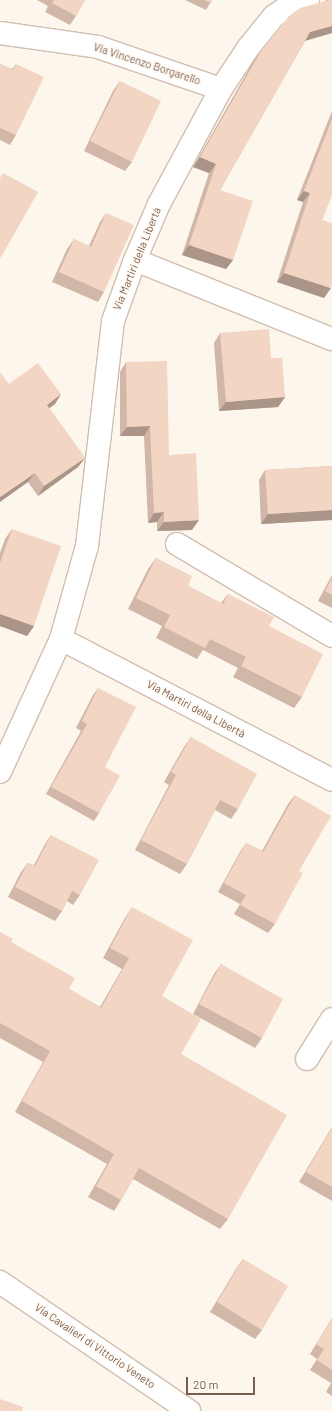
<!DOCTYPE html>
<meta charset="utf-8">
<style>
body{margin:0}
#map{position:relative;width:332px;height:1411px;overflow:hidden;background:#fdf6ec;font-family:Barlow,sans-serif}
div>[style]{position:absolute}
.roads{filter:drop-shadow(1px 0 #d1beb0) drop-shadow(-1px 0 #d1beb0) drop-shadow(0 1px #d1beb0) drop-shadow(0 -1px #d1beb0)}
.minor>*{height:22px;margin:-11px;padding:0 11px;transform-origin:11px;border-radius:11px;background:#fff}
.wall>*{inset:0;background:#d1b7a8}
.shaded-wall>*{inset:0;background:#aa9588}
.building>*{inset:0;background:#f3d5c3}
span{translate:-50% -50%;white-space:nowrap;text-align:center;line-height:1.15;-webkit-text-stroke:3.5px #fffaf3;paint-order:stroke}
.street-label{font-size:11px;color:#7a5c4d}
.scale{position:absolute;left:186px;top:1377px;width:69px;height:18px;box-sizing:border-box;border:2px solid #7a5c4d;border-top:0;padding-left:5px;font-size:12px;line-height:14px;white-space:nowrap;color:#7a5c4d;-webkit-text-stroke:3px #fffaf3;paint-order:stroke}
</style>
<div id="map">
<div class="roads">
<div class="minor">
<i style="left:0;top:33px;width:99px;rotate:8.1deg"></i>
<i style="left:98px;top:47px;width:130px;rotate:18.9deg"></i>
<i style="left:135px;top:260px;width:212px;rotate:21.9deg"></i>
<i style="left:177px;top:544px;width:180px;rotate:30.7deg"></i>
<i style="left:61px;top:639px;width:305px;rotate:27.5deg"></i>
<i style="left:0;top:772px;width:146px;rotate:-65.4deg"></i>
<i style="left:61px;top:639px;width:97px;rotate:-74.4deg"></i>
<i style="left:87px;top:546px;width:226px;rotate:-83.4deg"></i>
<i style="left:113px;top:321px;width:65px;rotate:-70.2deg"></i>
<i style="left:135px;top:260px;width:61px;rotate:-66.8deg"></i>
<i style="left:159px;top:204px;width:131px;rotate:-61.7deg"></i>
<i style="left:221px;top:89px;width:49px;rotate:-56.6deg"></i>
<i style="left:248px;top:48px;width:41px;rotate:-50.9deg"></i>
<i style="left:274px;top:16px;width:18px;rotate:-34deg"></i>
<i style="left:289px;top:6px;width:20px;rotate:-18deg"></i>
<i style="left:307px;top:1059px;width:47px;rotate:-58deg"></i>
<i style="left:0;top:1282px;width:229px;rotate:34.3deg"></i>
</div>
</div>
<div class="wall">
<i style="clip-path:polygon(37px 0,85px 0,76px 16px,70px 25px,45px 12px,48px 6px)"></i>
<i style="clip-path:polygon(185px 0,212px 0,206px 10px)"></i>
<i style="clip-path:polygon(325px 0,332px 0,332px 33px,305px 41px,220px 190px,233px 260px,226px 269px,182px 255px,209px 173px,193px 167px,253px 62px,260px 53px,326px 1px)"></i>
<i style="clip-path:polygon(0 64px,12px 69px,16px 64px,16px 135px,10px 145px,0 140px)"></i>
<i style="clip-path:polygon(120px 81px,132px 162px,125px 171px,84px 151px,113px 91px)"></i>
<i style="clip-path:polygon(332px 111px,332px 194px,322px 220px,324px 298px,277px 282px,303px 202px,297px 200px)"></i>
<i style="clip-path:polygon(106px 213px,104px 292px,98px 302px,52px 282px,67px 249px,74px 239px,89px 246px,100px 222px)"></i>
<i style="clip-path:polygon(220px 333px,271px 358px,285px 397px,278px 407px,219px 411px,214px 343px)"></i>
<i style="clip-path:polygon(126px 362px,169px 455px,192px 530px,157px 531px,157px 522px,148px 523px,144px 436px,120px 436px,120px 372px)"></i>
<i style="clip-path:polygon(9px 384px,61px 394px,55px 404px,49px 408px,85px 458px,78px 467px,38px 496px,28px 482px)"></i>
<i style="clip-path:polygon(332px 466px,332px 520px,261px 524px,259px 480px,265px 470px)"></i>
<i style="clip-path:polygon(12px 529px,34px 626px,27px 636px,0 626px,0 553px,5px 539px)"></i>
<i style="clip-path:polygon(156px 558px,188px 586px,221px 603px,228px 594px,269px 626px,302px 697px,294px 708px,233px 677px,238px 668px,203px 650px,197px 659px,156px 638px,162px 626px,128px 609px,148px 569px)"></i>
<i style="clip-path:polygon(332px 575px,332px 608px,318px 601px)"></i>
<i style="clip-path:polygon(98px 688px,105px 767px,99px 813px,94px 821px,46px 794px,81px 731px,76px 728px,93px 695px)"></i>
<i style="clip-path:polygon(191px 737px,238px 809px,231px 819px,215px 810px,187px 864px,180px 874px,135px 850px,169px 785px,164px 782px,184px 747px)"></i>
<i style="clip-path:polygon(295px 795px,299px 871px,275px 924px,268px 933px,234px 914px,240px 904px,218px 892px,240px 852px,246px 843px,262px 851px,288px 804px)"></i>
<i style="clip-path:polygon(51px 835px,80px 895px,73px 905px,67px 901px,62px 911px,55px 921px,8px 897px,21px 872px,28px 863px,34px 865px,45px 844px)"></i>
<i style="clip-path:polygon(132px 907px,181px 1054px,228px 1219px,220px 1229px,133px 1179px,121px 1200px,114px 1211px,88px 1197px,107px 1164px,15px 1112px,43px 1062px,0 1038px,0 932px,11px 942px,69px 989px,100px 1007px,122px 969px,103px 958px,125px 918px)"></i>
<i style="clip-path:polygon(221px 964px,262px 1038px,255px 1048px,193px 1014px,214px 974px)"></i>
<i style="clip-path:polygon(332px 1127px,332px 1201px,299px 1182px)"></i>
<i style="clip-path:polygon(243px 1259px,262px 1330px,255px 1339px,210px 1312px,236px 1269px)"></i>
<i style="clip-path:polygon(332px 1318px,332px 1396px,326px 1392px,331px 1383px,310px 1370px,317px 1359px,310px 1354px)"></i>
</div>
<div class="shaded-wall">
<i style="clip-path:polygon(332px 26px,332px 33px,304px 41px,310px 32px)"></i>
<i style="clip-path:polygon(200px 157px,216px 164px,209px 173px,193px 167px)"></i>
<i style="clip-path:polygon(304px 191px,310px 193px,303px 202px,297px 200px)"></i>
<i style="clip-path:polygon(189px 245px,233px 260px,226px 269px,182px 255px)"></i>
<i style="clip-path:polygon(284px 273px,331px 288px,324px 298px,277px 282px)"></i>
<i style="clip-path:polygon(61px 394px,55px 404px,40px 415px,47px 405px)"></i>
<i style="clip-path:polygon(285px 397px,278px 407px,219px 411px,226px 402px)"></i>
<i style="clip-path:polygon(150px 426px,144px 436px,120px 436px,127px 427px)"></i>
<i style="clip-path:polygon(85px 458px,78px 467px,38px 496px,44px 486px)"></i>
<i style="clip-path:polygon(35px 473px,28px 482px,0 502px,0 497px)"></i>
<i style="clip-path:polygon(332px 510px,332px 520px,261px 524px,268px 514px)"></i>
<i style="clip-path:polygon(164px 512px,157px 522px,148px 523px,154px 513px)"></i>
<i style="clip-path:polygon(199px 520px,192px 530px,157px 531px,164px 522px)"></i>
<i style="clip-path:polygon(0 614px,34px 626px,27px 636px,0 626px)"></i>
</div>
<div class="building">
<i style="clip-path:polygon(54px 0,85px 0,76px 16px,52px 3px)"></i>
<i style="clip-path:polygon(205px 0,212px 0,211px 3px)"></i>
<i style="clip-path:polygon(329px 0,332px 0,332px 26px,310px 32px,220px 190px,253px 201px,233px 260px,189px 245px,216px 164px,200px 157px,260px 53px,289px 16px,300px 8px)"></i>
<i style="clip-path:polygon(0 64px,13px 70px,16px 64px,44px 77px,16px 135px,0 128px)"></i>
<i style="clip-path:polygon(120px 81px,161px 101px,132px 162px,90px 141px)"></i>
<i style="clip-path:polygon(332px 119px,332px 194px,322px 220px,332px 223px,332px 283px,331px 288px,284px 273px,310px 193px,304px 191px)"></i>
<i style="clip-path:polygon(3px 173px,38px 192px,0 259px,0 178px)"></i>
<i style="clip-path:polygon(106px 213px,134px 225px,104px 292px,59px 272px,74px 239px,91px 247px)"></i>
<i style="clip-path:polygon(269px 329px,271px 358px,282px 358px,285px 397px,226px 402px,220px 333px)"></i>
<i style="clip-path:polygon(167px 361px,169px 455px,196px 453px,199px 520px,164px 522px,164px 512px,154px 513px,150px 426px,127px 427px,126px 362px)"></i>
<i style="clip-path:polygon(38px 363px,61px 394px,47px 405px,85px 458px,44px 486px,35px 473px,0 497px,0 372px,9px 384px)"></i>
<i style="clip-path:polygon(332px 466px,332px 510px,268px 514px,265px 470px)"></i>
<i style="clip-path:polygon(12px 529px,61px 546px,34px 626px,0 614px,0 563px)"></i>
<i style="clip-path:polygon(156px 558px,192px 576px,188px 586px,223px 604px,228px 594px,274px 617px,269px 626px,323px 654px,302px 697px,241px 666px,246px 657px,210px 639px,205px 648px,164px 627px,170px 615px,136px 598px)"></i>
<i style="clip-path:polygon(332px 578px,332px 595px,325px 591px)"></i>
<i style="clip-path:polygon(98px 688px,136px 707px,105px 767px,120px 776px,99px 813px,51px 787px,87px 724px,82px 721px)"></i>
<i style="clip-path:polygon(191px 737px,257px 774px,238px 809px,220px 800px,187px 864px,141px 840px,176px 775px,171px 772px)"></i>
<i style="clip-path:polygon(295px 795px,331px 816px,299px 871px,303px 873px,275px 924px,240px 905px,246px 895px,224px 883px,246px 843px,263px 852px)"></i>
<i style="clip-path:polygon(51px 835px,99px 860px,80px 895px,72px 891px,62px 911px,15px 887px,28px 863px,35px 866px)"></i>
<i style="clip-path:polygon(132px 907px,193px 940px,162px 996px,201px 1019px,181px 1054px,287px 1115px,228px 1219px,139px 1168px,121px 1200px,96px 1186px,114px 1154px,22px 1101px,50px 1051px,0 1023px,0 932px,13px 939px,11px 942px,75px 978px,69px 989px,101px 1008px,129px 958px,110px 948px)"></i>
<i style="clip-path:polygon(221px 964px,283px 999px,262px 1038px,199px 1004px)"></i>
<i style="clip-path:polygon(332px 1128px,332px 1187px,306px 1172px)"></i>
<i style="clip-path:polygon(243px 1259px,288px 1286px,262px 1330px,217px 1302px)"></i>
<i style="clip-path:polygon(332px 1319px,332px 1370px,317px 1360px,324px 1349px,316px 1344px)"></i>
<i style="clip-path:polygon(0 1399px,23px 1407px,22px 1411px,0 1411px)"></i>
</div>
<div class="street-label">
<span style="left:147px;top:64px;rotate:18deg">Via Vincenzo Borgarello</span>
<span style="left:137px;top:259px;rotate:-68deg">Via Martiri della Libertà</span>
<span style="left:196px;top:709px;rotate:28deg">Via Martiri della Libertà</span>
<span style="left:95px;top:1346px;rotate:34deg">Via Cavalieri di Vittorio Veneto</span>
</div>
<div class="scale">20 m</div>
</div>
